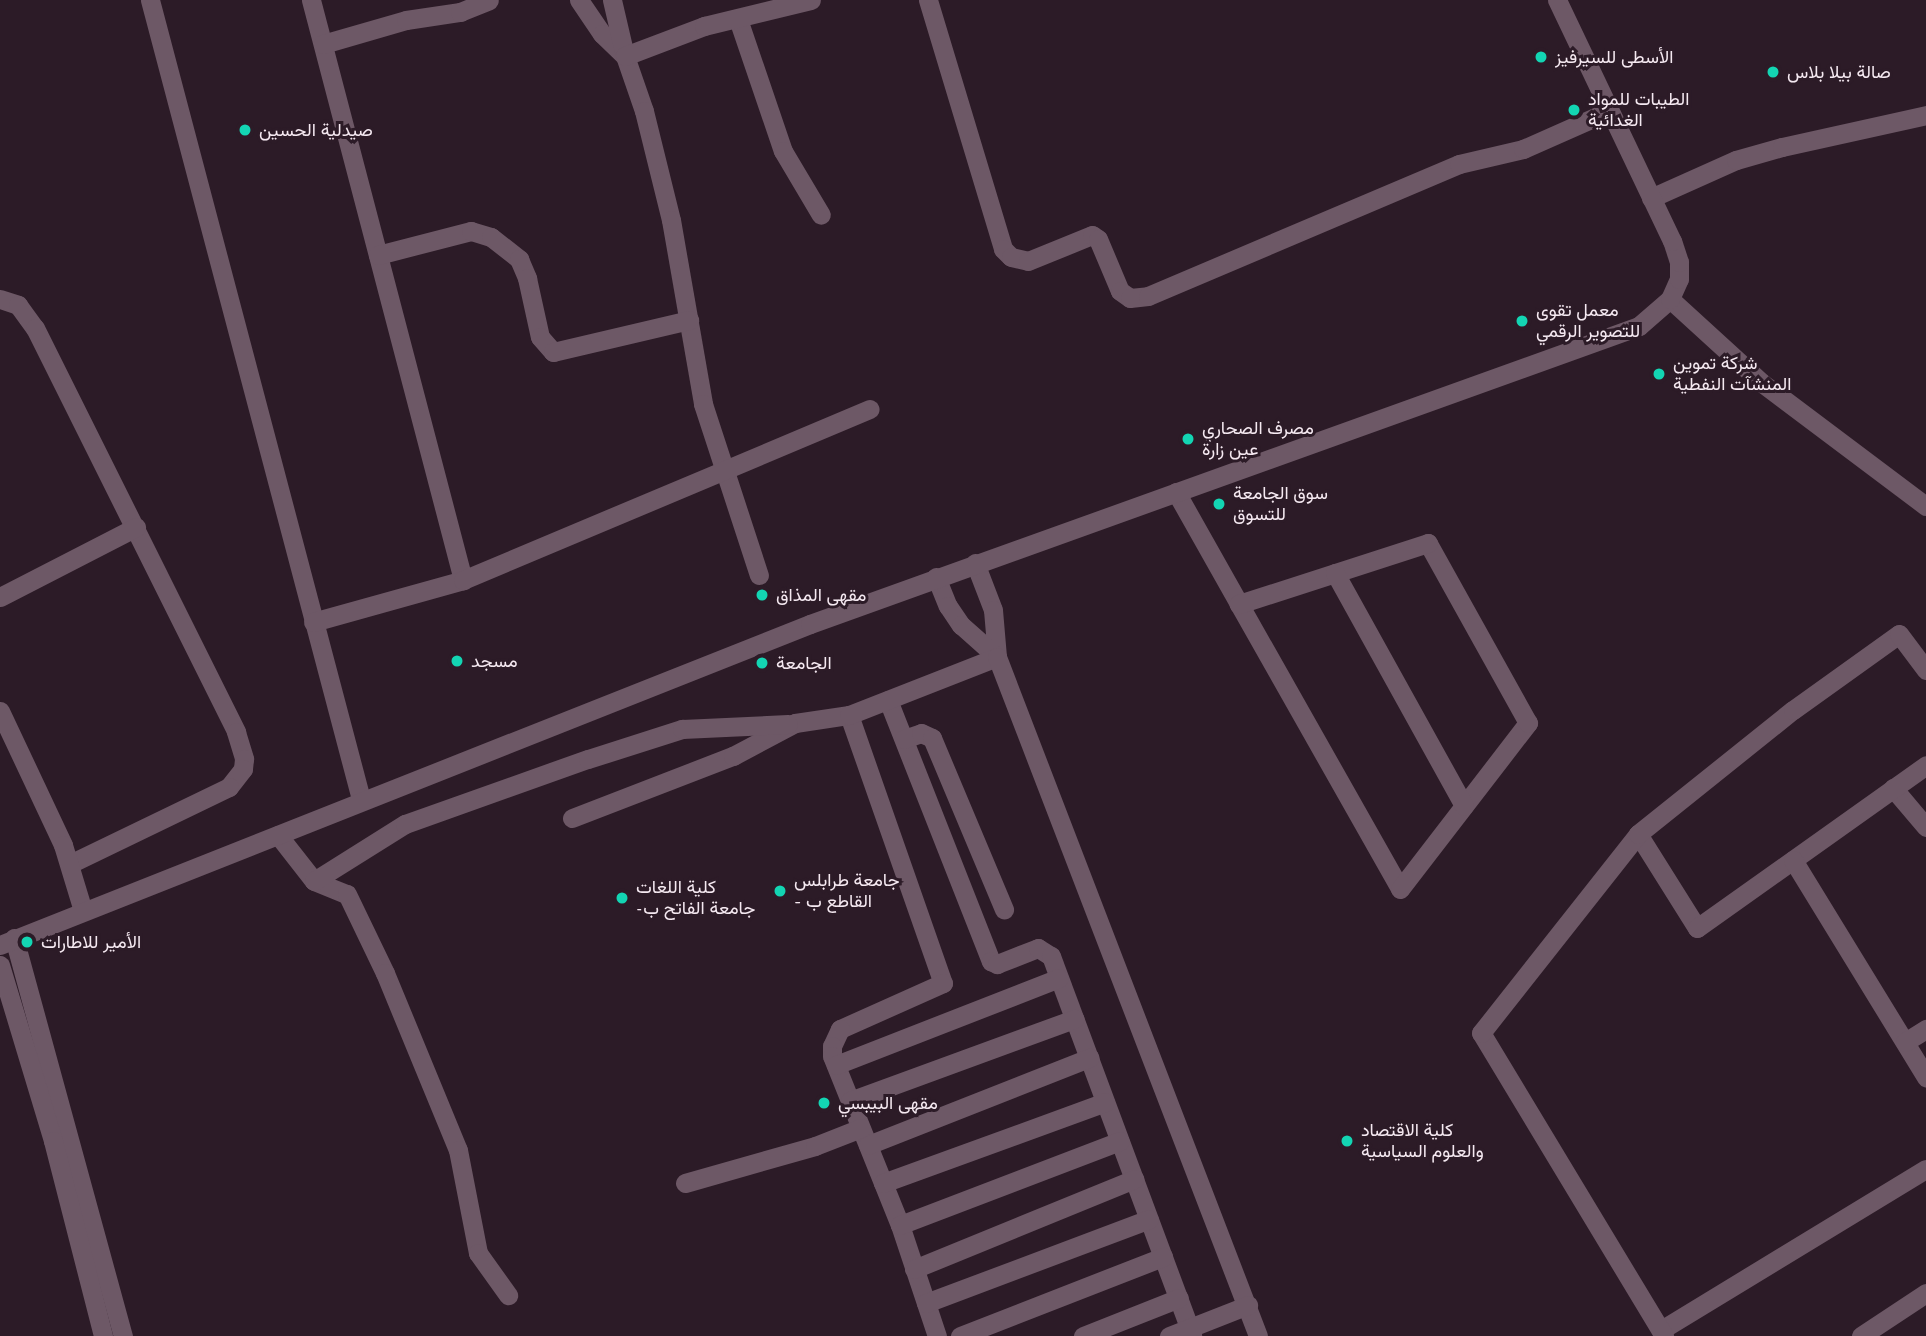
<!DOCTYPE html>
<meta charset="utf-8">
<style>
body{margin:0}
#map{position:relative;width:1926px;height:1336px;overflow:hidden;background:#2c1b27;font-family:"Varela Round",Vazirmatn,sans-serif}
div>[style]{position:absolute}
.minor>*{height:19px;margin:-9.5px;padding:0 9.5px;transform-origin:9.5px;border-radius:9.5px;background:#6d5866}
.dots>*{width:19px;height:19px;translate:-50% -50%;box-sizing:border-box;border:4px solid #2c1b27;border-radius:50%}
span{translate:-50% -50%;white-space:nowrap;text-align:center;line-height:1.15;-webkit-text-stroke:6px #2c1b27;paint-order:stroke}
.poi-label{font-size:18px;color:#f5e9f1}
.left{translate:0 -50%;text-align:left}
</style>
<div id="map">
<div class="minor">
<i style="left:150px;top:0;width:826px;rotate:75.21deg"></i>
<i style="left:311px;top:0;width:600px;rotate:75.31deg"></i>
<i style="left:579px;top:0;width:41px;rotate:55.9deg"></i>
<i style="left:602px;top:34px;width:32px;rotate:44deg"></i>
<i style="left:612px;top:0;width:57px;rotate:76.9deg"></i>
<i style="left:625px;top:56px;width:58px;rotate:70.9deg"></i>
<i style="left:644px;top:111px;width:112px;rotate:76.1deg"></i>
<i style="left:671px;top:220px;width:187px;rotate:80.1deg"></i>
<i style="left:703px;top:404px;width:180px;rotate:71.9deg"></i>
<i style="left:928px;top:0;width:260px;rotate:73.2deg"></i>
<i style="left:1003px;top:249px;width:11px;rotate:45deg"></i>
<i style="left:1011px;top:257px;width:17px;rotate:13deg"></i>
<i style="left:1028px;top:261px;width:69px;rotate:-22.1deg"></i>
<i style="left:1092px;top:235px;width:7px;rotate:34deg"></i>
<i style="left:1098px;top:239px;width:56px;rotate:67.1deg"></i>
<i style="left:1120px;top:291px;width:12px;rotate:35deg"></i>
<i style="left:1130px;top:298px;width:18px;rotate:-6deg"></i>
<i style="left:1148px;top:296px;width:338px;rotate:-23deg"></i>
<i style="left:1459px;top:164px;width:66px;rotate:-13.2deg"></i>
<i style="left:1523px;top:149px;width:94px;rotate:-23.8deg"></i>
<i style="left:738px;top:19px;width:139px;rotate:71.2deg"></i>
<i style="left:783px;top:151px;width:74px;rotate:59.3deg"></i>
<i style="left:323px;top:44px;width:86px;rotate:-16.1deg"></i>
<i style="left:406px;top:20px;width:55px;rotate:-8.4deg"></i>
<i style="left:460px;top:12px;width:31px;rotate:-22deg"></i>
<i style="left:625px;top:56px;width:85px;rotate:-20.8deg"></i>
<i style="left:704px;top:26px;width:110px;rotate:-13.7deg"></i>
<i style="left:1651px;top:198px;width:93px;rotate:-24.1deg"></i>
<i style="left:1736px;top:160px;width:48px;rotate:-15.8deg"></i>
<i style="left:1782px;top:147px;width:148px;rotate:-12.5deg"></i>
<i style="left:378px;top:255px;width:96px;rotate:-14.5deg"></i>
<i style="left:471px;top:231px;width:21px;rotate:17deg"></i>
<i style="left:491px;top:237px;width:36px;rotate:38deg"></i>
<i style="left:519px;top:259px;width:21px;rotate:67deg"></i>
<i style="left:527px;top:278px;width:60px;rotate:77.6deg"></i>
<i style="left:540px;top:337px;width:20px;rotate:49deg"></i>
<i style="left:553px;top:352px;width:140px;rotate:-13.2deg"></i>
<i style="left:0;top:299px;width:19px;rotate:18deg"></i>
<i style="left:18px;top:305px;width:29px;rotate:54deg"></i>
<i style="left:35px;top:328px;width:451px;rotate:63.5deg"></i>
<i style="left:236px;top:732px;width:28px;rotate:73deg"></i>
<i style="left:244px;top:759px;width:10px;rotate:96deg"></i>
<i style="left:243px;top:769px;width:23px;rotate:128deg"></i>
<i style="left:229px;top:787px;width:177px;rotate:154.2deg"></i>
<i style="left:1670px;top:299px;width:125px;rotate:42.4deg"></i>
<i style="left:1762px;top:383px;width:205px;rotate:36.9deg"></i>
<i style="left:1176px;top:492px;width:129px;rotate:60.6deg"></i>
<i style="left:1239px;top:604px;width:327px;rotate:60.5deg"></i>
<i style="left:1400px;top:889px;width:210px;rotate:-52.4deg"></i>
<i style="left:1528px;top:723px;width:206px;rotate:-119.1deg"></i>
<i style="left:1428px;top:543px;width:199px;rotate:162.1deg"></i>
<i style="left:975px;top:563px;width:50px;rotate:69deg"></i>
<i style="left:993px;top:610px;width:47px;rotate:85.1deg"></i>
<i style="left:1335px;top:573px;width:266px;rotate:61deg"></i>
<i style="left:936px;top:577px;width:31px;rotate:68deg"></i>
<i style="left:948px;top:606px;width:23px;rotate:56deg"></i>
<i style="left:961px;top:625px;width:48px;rotate:41.6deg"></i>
<i style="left:0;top:597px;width:153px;rotate:-27.2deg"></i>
<i style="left:313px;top:622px;width:156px;rotate:-15.6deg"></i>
<i style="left:463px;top:580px;width:441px;rotate:-22.8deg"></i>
<i style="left:888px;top:700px;width:281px;rotate:68.5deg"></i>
<i style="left:991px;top:961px;width:7px;rotate:27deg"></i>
<i style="left:997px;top:964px;width:44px;rotate:-21.3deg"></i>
<i style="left:1038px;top:948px;width:15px;rotate:32deg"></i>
<i style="left:1051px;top:956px;width:405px;rotate:69.6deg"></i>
<i style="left:0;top:711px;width:148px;rotate:64.8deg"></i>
<i style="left:63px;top:845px;width:69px;rotate:73.1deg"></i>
<i style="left:849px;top:715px;width:284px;rotate:70.7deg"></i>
<i style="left:943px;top:983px;width:113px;rotate:155.9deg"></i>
<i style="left:840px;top:1029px;width:19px;rotate:115deg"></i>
<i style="left:832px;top:1046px;width:10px;rotate:90deg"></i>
<i style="left:832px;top:1056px;width:182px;rotate:68.1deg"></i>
<i style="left:900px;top:1225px;width:117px;rotate:71.6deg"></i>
<i style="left:904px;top:739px;width:18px;rotate:-19deg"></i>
<i style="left:921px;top:733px;width:12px;rotate:24deg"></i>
<i style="left:932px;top:738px;width:186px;rotate:67.2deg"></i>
<i style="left:1893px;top:788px;width:51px;rotate:49.8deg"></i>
<i style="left:572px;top:818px;width:173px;rotate:-21.1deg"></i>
<i style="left:733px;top:756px;width:70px;rotate:-28deg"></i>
<i style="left:795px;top:723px;width:55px;rotate:-8.4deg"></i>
<i style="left:849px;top:715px;width:159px;rotate:-21.4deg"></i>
<i style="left:997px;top:657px;width:727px;rotate:68.97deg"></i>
<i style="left:1638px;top:834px;width:111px;rotate:57.9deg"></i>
<i style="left:1697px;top:928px;width:281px;rotate:-35.4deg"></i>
<i style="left:278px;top:835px;width:58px;rotate:52deg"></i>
<i style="left:314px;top:881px;width:35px;rotate:22deg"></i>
<i style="left:347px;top:894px;width:88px;rotate:64.3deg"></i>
<i style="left:385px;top:973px;width:191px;rotate:67.6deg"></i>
<i style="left:458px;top:1150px;width:105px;rotate:79deg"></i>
<i style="left:478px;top:1253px;width:52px;rotate:54.5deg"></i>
<i style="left:1793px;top:860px;width:255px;rotate:58.5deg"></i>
<i style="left:314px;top:881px;width:107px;rotate:-32.1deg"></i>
<i style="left:405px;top:824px;width:194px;rotate:-19.6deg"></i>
<i style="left:588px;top:759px;width:99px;rotate:-17.7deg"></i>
<i style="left:682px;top:729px;width:106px;rotate:-2.7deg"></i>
<i style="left:14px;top:938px;width:413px;rotate:74.7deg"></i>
<i style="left:0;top:945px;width:871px;rotate:-21.62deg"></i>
<i style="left:810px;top:624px;width:881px;rotate:-19.77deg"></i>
<i style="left:1639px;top:326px;width:41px;rotate:-41.1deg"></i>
<i style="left:1670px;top:299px;width:22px;rotate:-66deg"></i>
<i style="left:1679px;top:279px;width:17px;rotate:-90deg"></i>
<i style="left:1679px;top:262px;width:22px;rotate:-108deg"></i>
<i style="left:1672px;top:241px;width:267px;rotate:-115.5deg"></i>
<i style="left:0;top:965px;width:184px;rotate:73.2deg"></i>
<i style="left:53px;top:1141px;width:201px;rotate:75.6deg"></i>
<i style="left:1905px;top:1042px;width:25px;rotate:-32deg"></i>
<i style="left:836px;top:1065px;width:239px;rotate:-21.3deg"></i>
<i style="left:850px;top:1101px;width:239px;rotate:-20.1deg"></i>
<i style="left:868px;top:1145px;width:238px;rotate:-21.5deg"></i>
<i style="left:685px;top:1183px;width:135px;rotate:-15.9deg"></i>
<i style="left:815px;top:1146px;width:49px;rotate:-21.4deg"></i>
<i style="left:883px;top:1183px;width:236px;rotate:-20deg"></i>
<i style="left:900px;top:1225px;width:235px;rotate:-20.9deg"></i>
<i style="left:914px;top:1269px;width:238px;rotate:-22.2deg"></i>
<i style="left:926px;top:1303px;width:238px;rotate:-20.6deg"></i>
<i style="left:1661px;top:1330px;width:310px;rotate:-31.3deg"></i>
<i style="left:960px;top:1336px;width:218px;rotate:-21.3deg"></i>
<i style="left:1083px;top:1336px;width:103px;rotate:-21.6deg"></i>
<i style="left:1169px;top:1336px;width:85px;rotate:-21.4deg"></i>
<i style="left:1664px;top:1336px;width:354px;rotate:-121.1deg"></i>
<i style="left:1481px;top:1033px;width:253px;rotate:-51.7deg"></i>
<i style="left:1638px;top:834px;width:198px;rotate:-38.7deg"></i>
<i style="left:1793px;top:710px;width:130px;rotate:-35.6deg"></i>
<i style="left:1899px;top:634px;width:45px;rotate:53.1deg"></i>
<i style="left:1861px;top:1336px;width:78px;rotate:-33.5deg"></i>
</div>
<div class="dots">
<i style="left:1541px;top:57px;background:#13d5b3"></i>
<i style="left:1773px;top:72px;background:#13d5b3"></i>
<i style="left:1574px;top:110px;background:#13d5b3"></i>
<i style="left:245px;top:130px;background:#13d5b3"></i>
<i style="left:1522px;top:321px;background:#13d5b3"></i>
<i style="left:1659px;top:374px;background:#13d5b3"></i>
<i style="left:1188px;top:439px;background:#13d5b3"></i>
<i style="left:1219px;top:504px;background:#13d5b3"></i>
<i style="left:762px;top:595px;background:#13d5b3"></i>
<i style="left:457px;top:661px;background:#13d5b3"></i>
<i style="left:762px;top:663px;background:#13d5b3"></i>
<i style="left:780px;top:891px;background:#13d5b3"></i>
<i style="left:622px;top:898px;background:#13d5b3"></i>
<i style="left:27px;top:942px;background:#13d5b3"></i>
<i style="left:824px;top:1103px;background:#13d5b3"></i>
<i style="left:1347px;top:1141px;background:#13d5b3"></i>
</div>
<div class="poi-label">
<span class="left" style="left:1555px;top:57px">الأسطى للسيرفيز</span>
<span class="left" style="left:1787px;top:72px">صالة بيلا بلاس</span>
<span class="left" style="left:1588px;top:110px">الطيبات للمواد<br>الغدائية</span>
<span class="left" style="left:259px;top:130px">صيدلية الحسين</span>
<span class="left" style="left:1536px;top:321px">معمل تقوى<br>للتصوير الرقمي</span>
<span class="left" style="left:1673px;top:374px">شركة تموين<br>المنشآت النفطية</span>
<span class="left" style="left:1202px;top:439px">مصرف الصحاري<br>عين زارة</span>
<span class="left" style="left:1233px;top:504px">سوق الجامعة<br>للتسوق</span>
<span class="left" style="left:776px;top:595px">مقهى المذاق</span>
<span class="left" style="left:471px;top:661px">مسجد</span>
<span class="left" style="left:776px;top:663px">الجامعة</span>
<span class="left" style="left:794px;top:891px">جامعة طرابلس<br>- القاطع ب</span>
<span class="left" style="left:636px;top:898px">كلية اللغات<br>-جامعة الفاتح ب</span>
<span class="left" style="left:41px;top:942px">الأمير للاطارات</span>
<span class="left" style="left:838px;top:1103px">مقهى البيبسي</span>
<span class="left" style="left:1361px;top:1141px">كلية الاقتصاد<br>والعلوم السياسية</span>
</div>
</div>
